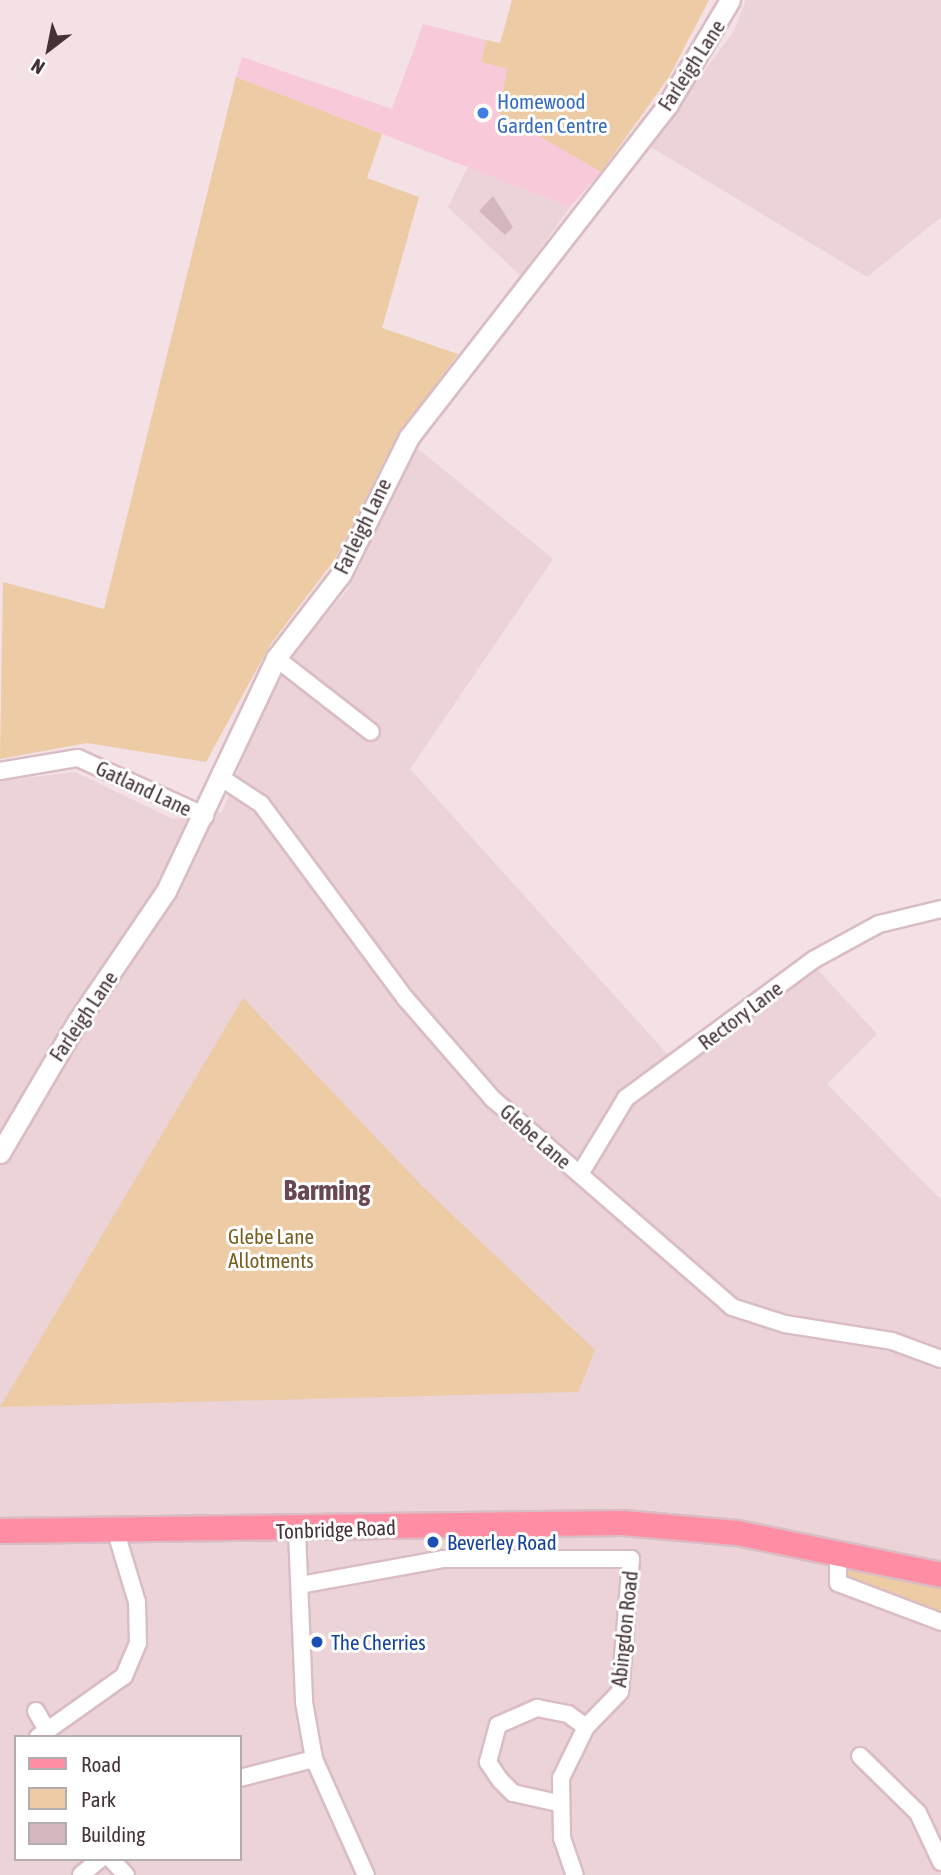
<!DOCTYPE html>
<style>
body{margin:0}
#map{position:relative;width:941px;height:1875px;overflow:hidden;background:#f3e1e5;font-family:"Asap Condensed",sans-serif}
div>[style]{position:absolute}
.residential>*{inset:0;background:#ebd3d8}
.commercial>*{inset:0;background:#f8c9d9}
.green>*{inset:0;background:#eccba5}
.building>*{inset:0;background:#d4b6bf}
.roads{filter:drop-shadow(2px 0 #dabdc4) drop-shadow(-2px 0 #dabdc4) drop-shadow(0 2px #dabdc4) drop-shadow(0 -2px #dabdc4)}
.minor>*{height:16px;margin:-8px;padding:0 8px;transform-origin:8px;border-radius:8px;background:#fff}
.tertiary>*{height:19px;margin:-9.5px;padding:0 9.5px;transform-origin:9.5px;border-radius:9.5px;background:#fff}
.primary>*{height:24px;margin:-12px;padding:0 12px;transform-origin:12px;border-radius:12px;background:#ff8ea4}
.dots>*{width:19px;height:19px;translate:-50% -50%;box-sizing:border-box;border:4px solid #fff;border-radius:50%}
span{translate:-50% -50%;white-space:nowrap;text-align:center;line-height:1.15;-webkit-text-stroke:6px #fff;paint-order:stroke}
.street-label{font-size:21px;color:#443237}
.shop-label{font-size:21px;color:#366cbe}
.left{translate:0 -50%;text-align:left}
.park-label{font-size:21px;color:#7a6020}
.transit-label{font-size:21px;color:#164399}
.district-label{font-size:28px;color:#684852;font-weight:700}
.legend{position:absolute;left:14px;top:1735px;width:228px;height:126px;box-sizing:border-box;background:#fff;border:2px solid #b4adaf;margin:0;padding:9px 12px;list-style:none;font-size:21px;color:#443237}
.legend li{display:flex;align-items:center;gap:14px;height:35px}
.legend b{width:35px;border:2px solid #b4adaf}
.north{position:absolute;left:14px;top:14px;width:70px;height:70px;-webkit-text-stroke:5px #fff;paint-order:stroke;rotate:212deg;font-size:19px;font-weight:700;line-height:28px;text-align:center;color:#443237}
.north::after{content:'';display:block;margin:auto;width:24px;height:32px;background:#443237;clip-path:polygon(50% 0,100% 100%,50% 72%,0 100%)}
</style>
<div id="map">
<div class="residential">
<i style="clip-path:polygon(746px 0,941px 0,941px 217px,867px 277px,649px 146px,734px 31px)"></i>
<i style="clip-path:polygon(evenodd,468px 167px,570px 207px,521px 276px,448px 207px,468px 167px,493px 197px,513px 226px,505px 235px,480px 211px,493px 197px)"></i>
<i style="clip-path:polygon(evenodd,417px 448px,553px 559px,410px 769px,668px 1055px,687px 1064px,816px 968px,877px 1034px,827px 1084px,941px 1200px,941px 1875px,0 1875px,0 781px,75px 772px,173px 819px,222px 812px,276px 674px,348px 589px,417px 448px,16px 1737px,240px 1737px,240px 1859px,16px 1859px,16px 1737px)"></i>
</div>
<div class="commercial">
<i style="clip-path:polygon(423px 24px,486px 40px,481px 62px,507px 69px,499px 113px,601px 172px,570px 207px,236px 77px,242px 57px,392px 109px)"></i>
</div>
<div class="green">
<i style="clip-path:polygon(512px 0,709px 0,669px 77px,601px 172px,499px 113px,507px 69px,481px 62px,486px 40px,500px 43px)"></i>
<i style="clip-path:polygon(236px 77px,382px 134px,367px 178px,419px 197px,382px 328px,458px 354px,393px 444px,335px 559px,270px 645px,206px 762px,87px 743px,0 759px,3px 582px,104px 609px)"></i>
<i style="clip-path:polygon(243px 998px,424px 1188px,595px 1350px,578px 1392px,0 1407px)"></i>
<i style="clip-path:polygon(845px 1568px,941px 1588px,941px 1616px,847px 1581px)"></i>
</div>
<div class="building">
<i style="clip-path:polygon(493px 196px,513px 227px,505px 235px,479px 211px)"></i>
</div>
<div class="roads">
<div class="minor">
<i style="left:276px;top:658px;width:120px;rotate:37.9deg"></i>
<i style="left:0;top:771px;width:79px;rotate:-9.5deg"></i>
<i style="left:78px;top:758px;width:140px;rotate:24.5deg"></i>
<i style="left:223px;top:779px;width:45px;rotate:33.3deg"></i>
<i style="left:261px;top:804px;width:243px;rotate:53.4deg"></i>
<i style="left:406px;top:999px;width:133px;rotate:49deg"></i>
<i style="left:493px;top:1099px;width:317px;rotate:41deg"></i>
<i style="left:732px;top:1307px;width:56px;rotate:17.8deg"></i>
<i style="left:785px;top:1324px;width:108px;rotate:9deg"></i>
<i style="left:892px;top:1341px;width:52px;rotate:20.2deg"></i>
<i style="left:580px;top:1174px;width:89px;rotate:-58.8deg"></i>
<i style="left:626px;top:1098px;width:232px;rotate:-36.4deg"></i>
<i style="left:813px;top:960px;width:75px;rotate:-28.6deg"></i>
<i style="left:879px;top:924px;width:64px;rotate:-13.6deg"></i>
<i style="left:297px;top:1532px;width:170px;rotate:87.6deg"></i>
<i style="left:304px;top:1702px;width:58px;rotate:80deg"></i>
<i style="left:314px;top:1759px;width:127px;rotate:65.9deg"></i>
<i style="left:838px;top:1552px;width:31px;rotate:90deg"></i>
<i style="left:838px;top:1583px;width:110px;rotate:20.7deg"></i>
<i style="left:300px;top:1585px;width:145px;rotate:-10.3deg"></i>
<i style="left:443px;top:1559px;width:188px"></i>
<i style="left:631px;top:1559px;width:133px;rotate:94.7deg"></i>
<i style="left:620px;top:1692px;width:49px;rotate:134.2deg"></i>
<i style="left:586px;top:1727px;width:57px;rotate:116.1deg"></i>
<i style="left:561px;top:1778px;width:60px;rotate:89deg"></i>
<i style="left:562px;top:1838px;width:39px;rotate:71deg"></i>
<i style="left:36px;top:1711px;width:22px;rotate:60deg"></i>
<i style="left:38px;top:1737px;width:105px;rotate:-35.3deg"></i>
<i style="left:124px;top:1676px;width:36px;rotate:-67deg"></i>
<i style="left:138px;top:1643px;width:41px;rotate:-91.4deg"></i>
<i style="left:137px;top:1602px;width:76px;rotate:-106.8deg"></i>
<i style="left:860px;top:1756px;width:81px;rotate:44.5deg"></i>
<i style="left:918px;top:1813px;width:54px;rotate:64.9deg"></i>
<i style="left:240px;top:1778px;width:76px;rotate:-14.4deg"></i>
<i style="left:558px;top:1803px;width:46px;rotate:-167.5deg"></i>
<i style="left:513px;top:1793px;width:18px;rotate:-135deg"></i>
<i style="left:500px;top:1780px;width:22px;rotate:-124deg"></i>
<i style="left:488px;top:1762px;width:38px;rotate:-75deg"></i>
<i style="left:498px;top:1725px;width:43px;rotate:-23.6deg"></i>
<i style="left:537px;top:1708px;width:32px;rotate:11deg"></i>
<i style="left:568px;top:1714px;width:22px;rotate:36deg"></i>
<i style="left:111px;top:1859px;width:22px;rotate:47deg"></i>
<i style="left:81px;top:1875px;width:25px;rotate:-40deg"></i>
</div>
<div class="tertiary">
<i style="left:0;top:1153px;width:152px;rotate:-59.6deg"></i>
<i style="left:77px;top:1022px;width:158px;rotate:-55.8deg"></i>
<i style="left:166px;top:891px;width:258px;rotate:-64.7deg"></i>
<i style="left:276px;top:658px;width:106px;rotate:-52.3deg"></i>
<i style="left:341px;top:574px;width:153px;rotate:-63.6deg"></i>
<i style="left:409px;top:437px;width:422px;rotate:-52.1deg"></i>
<i style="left:668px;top:104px;width:121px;rotate:-59.2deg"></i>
</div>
<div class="primary">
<i style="left:0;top:1531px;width:623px;rotate:-0.74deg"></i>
<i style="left:623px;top:1523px;width:114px;rotate:5deg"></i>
<i style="left:737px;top:1533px;width:208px;rotate:11.6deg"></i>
</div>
</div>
<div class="dots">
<i style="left:483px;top:113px;background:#3f7fe0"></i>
<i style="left:433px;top:1542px;background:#1a4fb4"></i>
<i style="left:317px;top:1642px;background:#1a4fb4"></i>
</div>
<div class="street-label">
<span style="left:691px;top:65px;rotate:-57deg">Farleigh Lane</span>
<span style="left:362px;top:526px;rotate:-64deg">Farleigh Lane</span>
<span style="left:144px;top:788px;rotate:25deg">Gatland Lane</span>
<span style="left:740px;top:1015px;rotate:-37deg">Rectory Lane</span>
<span style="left:83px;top:1016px;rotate:-56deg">Farleigh Lane</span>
<span style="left:536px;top:1136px;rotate:41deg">Glebe Lane</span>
<span style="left:336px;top:1529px;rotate:-2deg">Tonbridge Road</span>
<span style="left:624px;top:1629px;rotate:-84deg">Abingdon Road</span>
</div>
<div class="shop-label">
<span class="left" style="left:497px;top:113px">Homewood<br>Garden Centre</span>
</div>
<div class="park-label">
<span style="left:271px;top:1248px">Glebe Lane<br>Allotments</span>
</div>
<div class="transit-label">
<span class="left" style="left:447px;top:1542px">Beverley Road</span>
<span class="left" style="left:331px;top:1642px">The Cherries</span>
</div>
<div class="district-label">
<span style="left:327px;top:1190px">Barming</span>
</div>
<ul class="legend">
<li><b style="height:9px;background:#ff8ea4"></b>Road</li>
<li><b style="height:19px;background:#eccba5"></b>Park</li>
<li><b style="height:19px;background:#d4b6bf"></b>Building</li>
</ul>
<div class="north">N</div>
</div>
